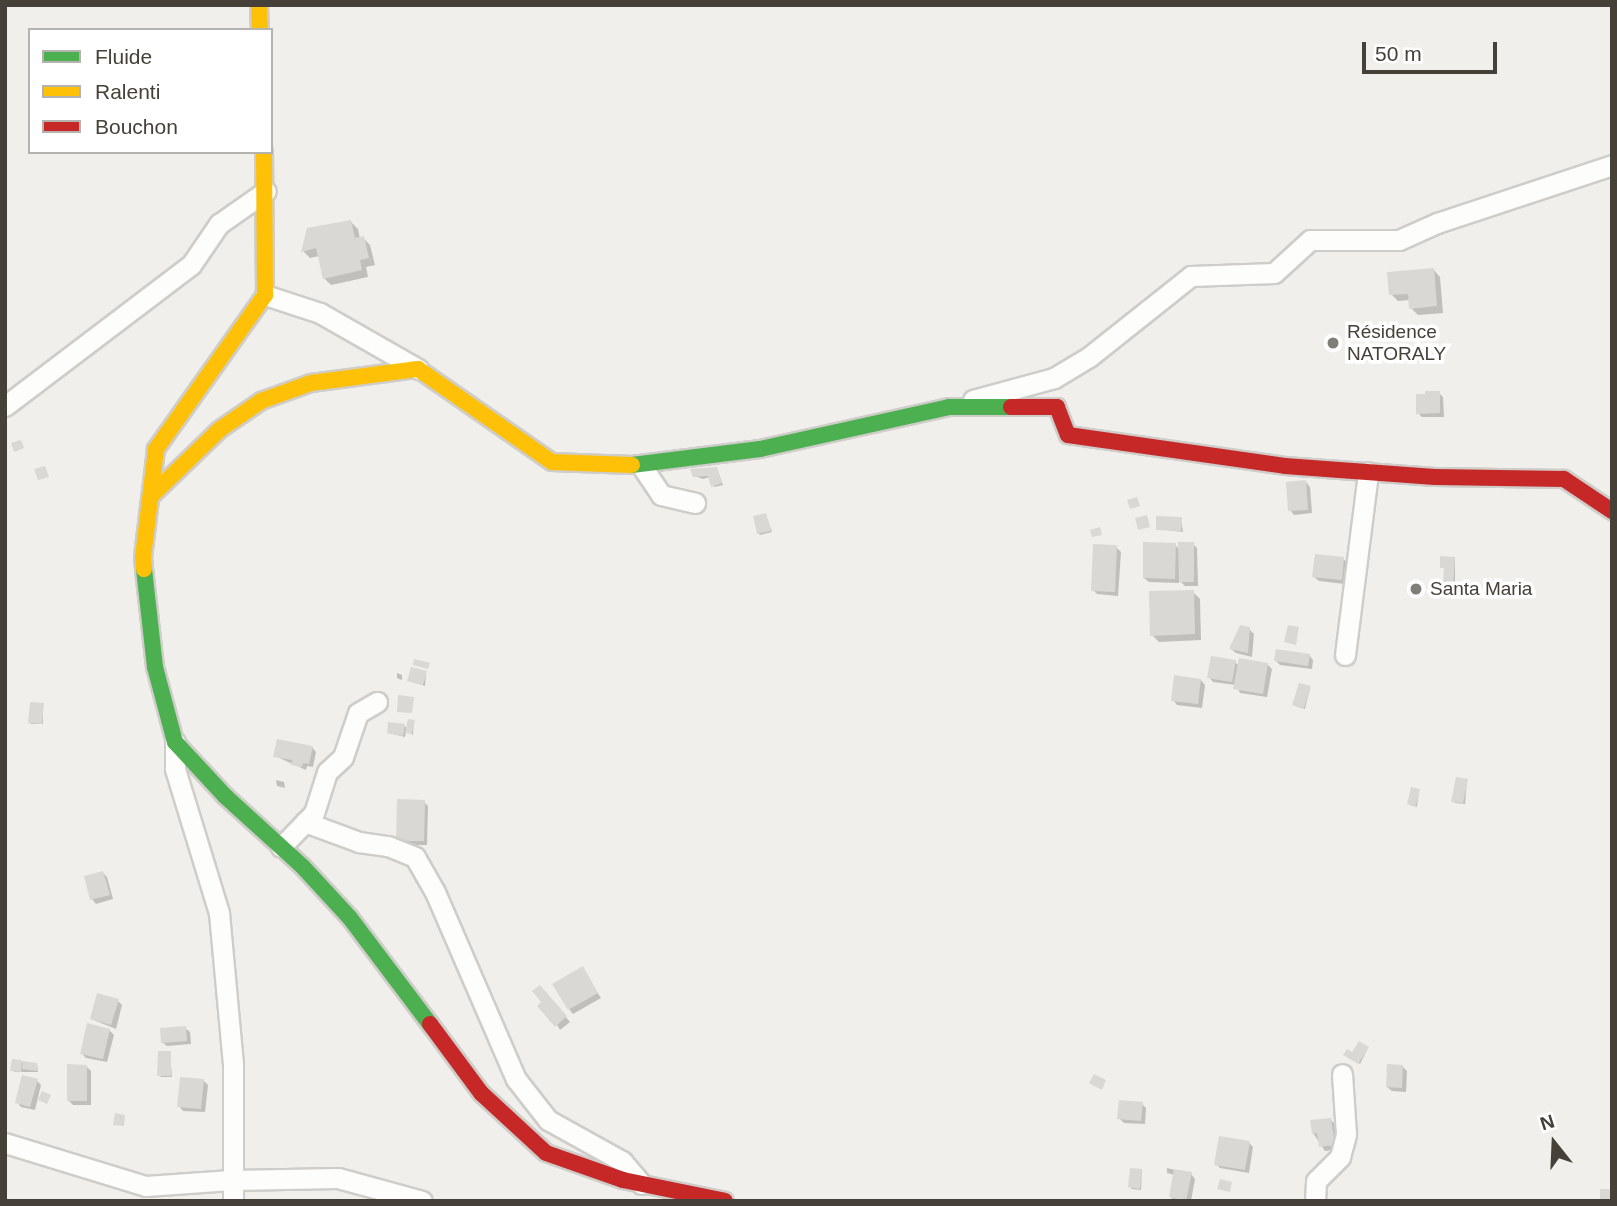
<!DOCTYPE html>
<meta charset="utf-8">
<style>
body{margin:0}
#map{position:relative;width:1617px;height:1206px;overflow:hidden;background:#f1efeb;font-family:Helvetica,sans-serif}
div>[style]{position:absolute}
.shadow>*{inset:0;background:#0003}
.building>*{inset:0;background:#dad8d4}
.roads{filter:drop-shadow(2px 0 #cfcdc9) drop-shadow(-2px 0 #cfcdc9) drop-shadow(0 2px #cfcdc9) drop-shadow(0 -2px #cfcdc9)}
.street>*{height:19px;margin:-9.5px;padding:0 9.5px;transform-origin:9.5px;border-radius:9.5px;background:#fdfdfc}
.fast>*{height:16px;margin:-8px;padding:0 8px;transform-origin:8px;border-radius:8px;background:#4caf50}
.slow>*{height:16px;margin:-8px;padding:0 8px;transform-origin:8px;border-radius:8px;background:#ffc107}
.jam>*{height:16px;margin:-8px;padding:0 8px;transform-origin:8px;border-radius:8px;background:#c62828}
.dots>*{width:19px;height:19px;translate:-50% -50%;box-sizing:border-box;border:4px solid #fff;border-radius:50%}
span{translate:-50% -50%;white-space:nowrap;text-align:center;line-height:1.15;-webkit-text-stroke:7px #fff;paint-order:stroke}
.poi-label{font-size:19px;color:#454038}
.left{translate:0 -50%;text-align:left}
.frame{position:absolute;inset:0;border:7px solid #454038;pointer-events:none}
.legend{position:absolute;left:28px;top:28px;width:245px;height:126px;box-sizing:border-box;background:#fff;border:2px solid #b5b3af;margin:0;padding:9px 12px;list-style:none;font-size:21px;color:#454038}
.legend li{display:flex;align-items:center;gap:14px;height:35px}
.legend b{width:35px;border:2px solid #b5b3af}
.north{position:absolute;left:1519px;top:1108px;width:70px;height:70px;-webkit-text-stroke:5px #fff;paint-order:stroke;rotate:342deg;font-size:19px;font-weight:700;line-height:28px;text-align:center;color:#454038}
.north::after{content:'';display:block;margin:auto;width:24px;height:32px;background:#454038;clip-path:polygon(50% 0,100% 100%,50% 72%,0 100%)}
.scale{position:absolute;left:1362px;top:42px;width:135px;height:32px;box-sizing:border-box;border:4px solid #454038;border-top:0;padding-left:9px;font-size:21px;line-height:24px;white-space:nowrap;color:#454038;-webkit-text-stroke:5px #fff;paint-order:stroke}
</style>
<div id="map">
<div class="shadow">
<i style="clip-path:polygon(351px 222px,358px 229px,360px 239px,363px 238px,370px 245px,375px 265px,366px 267px,368px 277px,331px 285px,324px 278px,319px 256px,310px 258px,303px 251px)"></i>
<i style="clip-path:polygon(1433px 269px,1440px 277px,1443px 313px,1418px 315px,1411px 308px,1410px 300px,1398px 301px,1391px 294px)"></i>
<i style="clip-path:polygon(1439px 393px,1443px 397px,1444px 417px,1422px 417px,1418px 413px)"></i>
<i style="clip-path:polygon(718px 471px,723px 485px,714px 487px,710px 477px,703px 479px,694px 476px)"></i>
<i style="clip-path:polygon(1306px 482px,1310px 487px,1312px 513px,1294px 515px,1290px 510px)"></i>
<i style="clip-path:polygon(766px 515px,772px 532px,760px 535px,758px 533px)"></i>
<i style="clip-path:polygon(1181px 519px,1183px 532px,1157px 529px)"></i>
<i style="clip-path:polygon(1193px 544px,1197px 548px,1198px 586px,1185px 586px,1179px 580px,1179px 583px,1149px 582px,1144px 578px,1175px 545px,1180px 550px)"></i>
<i style="clip-path:polygon(1116px 547px,1121px 552px,1118px 596px,1097px 594px,1093px 590px)"></i>
<i style="clip-path:polygon(1343px 559px,1348px 563px,1345px 584px,1319px 581px,1314px 577px)"></i>
<i style="clip-path:polygon(1455px 559px,1455px 587px,1446px 586px,1446px 569px,1441px 567px)"></i>
<i style="clip-path:polygon(1193px 592px,1200px 599px,1201px 640px,1159px 642px,1152px 635px)"></i>
<i style="clip-path:polygon(1249px 629px,1254px 634px,1252px 657px,1236px 653px,1231px 649px)"></i>
<i style="clip-path:polygon(1309px 655px,1313px 660px,1312px 669px,1280px 665px,1276px 661px)"></i>
<i style="clip-path:polygon(1235px 662px,1239px 666px,1267px 664px,1272px 669px,1267px 697px,1240px 693px,1236px 685px,1213px 682px,1209px 677px)"></i>
<i style="clip-path:polygon(397px 673px,402px 675px,402px 680px,397px 678px)"></i>
<i style="clip-path:polygon(426px 673px,425px 686px,409px 681px)"></i>
<i style="clip-path:polygon(1201px 680px,1205px 685px,1202px 708px,1177px 705px,1173px 700px)"></i>
<i style="clip-path:polygon(1310px 688px,1305px 709px,1295px 706px)"></i>
<i style="clip-path:polygon(43px 704px,43px 724px,31px 724px,30px 722px)"></i>
<i style="clip-path:polygon(414px 722px,413px 735px,406px 731px,405px 737px,388px 733px,404px 726px,408px 729px)"></i>
<i style="clip-path:polygon(312px 747px,316px 752px,313px 767px,307px 766px,306px 770px,275px 756px)"></i>
<i style="clip-path:polygon(276px 780px,284px 782px,285px 788px,277px 786px)"></i>
<i style="clip-path:polygon(1467px 781px,1465px 804px,1455px 803px,1453px 801px)"></i>
<i style="clip-path:polygon(1419px 791px,1417px 807px,1410px 805px,1409px 804px)"></i>
<i style="clip-path:polygon(424px 802px,428px 806px,427px 845px,402px 845px,398px 840px)"></i>
<i style="clip-path:polygon(103px 873px,107px 877px,113px 899px,96px 904px,92px 899px)"></i>
<i style="clip-path:polygon(582px 969px,601px 998px,573px 1014px,569px 1009px)"></i>
<i style="clip-path:polygon(544px 992px,570px 1022px,560px 1030px,544px 1002px)"></i>
<i style="clip-path:polygon(118px 1001px,122px 1005px,116px 1029px,91px 1019px)"></i>
<i style="clip-path:polygon(185px 1028px,190px 1032px,191px 1044px,167px 1046px,162px 1042px)"></i>
<i style="clip-path:polygon(109px 1030px,114px 1035px,107px 1062px,86px 1058px,81px 1053px)"></i>
<i style="clip-path:polygon(1368px 1048px,1360px 1064px,1347px 1056px,1353px 1054px)"></i>
<i style="clip-path:polygon(170px 1053px,172px 1077px,161px 1077px,159px 1075px)"></i>
<i style="clip-path:polygon(13px 1061px,37px 1064px,38px 1072px,14px 1072px)"></i>
<i style="clip-path:polygon(86px 1066px,91px 1071px,91px 1105px,73px 1105px,69px 1101px)"></i>
<i style="clip-path:polygon(1402px 1066px,1407px 1071px,1406px 1092px,1392px 1091px,1387px 1087px)"></i>
<i style="clip-path:polygon(203px 1080px,208px 1085px,205px 1112px,183px 1111px,179px 1106px)"></i>
<i style="clip-path:polygon(37px 1081px,41px 1085px,35px 1110px,21px 1107px,17px 1102px)"></i>
<i style="clip-path:polygon(1142px 1104px,1146px 1108px,1145px 1124px,1124px 1123px,1119px 1118px)"></i>
<i style="clip-path:polygon(1331px 1120px,1335px 1124px,1338px 1149px,1325px 1151px,1313px 1133px)"></i>
<i style="clip-path:polygon(1249px 1143px,1253px 1147px,1249px 1173px,1220px 1168px,1216px 1164px)"></i>
<i style="clip-path:polygon(1167px 1168px,1191px 1174px,1195px 1179px,1191px 1201px,1174px 1201px,1171px 1197px,1175px 1175px,1167px 1173px)"></i>
<i style="clip-path:polygon(1142px 1170px,1141px 1190px,1132px 1189px,1130px 1187px)"></i>
</div>
<div class="building">
<i style="clip-path:polygon(351px 220px,355px 238px,364px 236px,369px 258px,360px 260px,362px 270px,323px 279px,316px 248px,301px 252px,307px 228px)"></i>
<i style="clip-path:polygon(1434px 268px,1437px 306px,1409px 309px,1408px 294px,1389px 295px,1387px 272px)"></i>
<i style="clip-path:polygon(1425px 391px,1440px 391px,1440px 413px,1416px 414px,1416px 394px,1425px 394px)"></i>
<i style="clip-path:polygon(21px 440px,24px 448px,14px 452px,11px 443px)"></i>
<i style="clip-path:polygon(45px 466px,49px 477px,38px 480px,34px 469px)"></i>
<i style="clip-path:polygon(717px 467px,722px 483px,711px 487px,708px 476px,693px 477px,690px 469px)"></i>
<i style="clip-path:polygon(1306px 480px,1308px 510px,1288px 511px,1286px 482px)"></i>
<i style="clip-path:polygon(1137px 497px,1140px 506px,1130px 509px,1127px 500px)"></i>
<i style="clip-path:polygon(766px 513px,771px 531px,757px 534px,753px 516px)"></i>
<i style="clip-path:polygon(1147px 515px,1150px 527px,1138px 530px,1135px 518px)"></i>
<i style="clip-path:polygon(1156px 516px,1182px 517px,1181px 531px,1156px 530px)"></i>
<i style="clip-path:polygon(1100px 527px,1102px 535px,1092px 537px,1090px 530px)"></i>
<i style="clip-path:polygon(1143px 542px,1176px 543px,1175px 579px,1143px 578px)"></i>
<i style="clip-path:polygon(1178px 542px,1194px 542px,1194px 582px,1179px 582px)"></i>
<i style="clip-path:polygon(1093px 544px,1117px 545px,1115px 592px,1091px 591px)"></i>
<i style="clip-path:polygon(1315px 554px,1344px 557px,1342px 580px,1312px 577px)"></i>
<i style="clip-path:polygon(1440px 556px,1455px 557px,1453px 586px,1443px 585px,1444px 568px,1440px 568px)"></i>
<i style="clip-path:polygon(1194px 590px,1195px 634px,1150px 636px,1149px 591px)"></i>
<i style="clip-path:polygon(1240px 625px,1250px 627px,1248px 653px,1229px 649px)"></i>
<i style="clip-path:polygon(1288px 625px,1299px 627px,1296px 645px,1284px 642px)"></i>
<i style="clip-path:polygon(1276px 649px,1310px 654px,1308px 666px,1274px 661px)"></i>
<i style="clip-path:polygon(1211px 656px,1236px 660px,1232px 682px,1207px 678px)"></i>
<i style="clip-path:polygon(1239px 658px,1268px 663px,1263px 694px,1233px 689px)"></i>
<i style="clip-path:polygon(414px 659px,430px 663px,428px 669px,413px 665px)"></i>
<i style="clip-path:polygon(411px 667px,427px 671px,423px 685px,407px 681px)"></i>
<i style="clip-path:polygon(1174px 675px,1201px 679px,1198px 704px,1171px 701px)"></i>
<i style="clip-path:polygon(1299px 683px,1311px 686px,1304px 708px,1292px 705px)"></i>
<i style="clip-path:polygon(398px 695px,414px 697px,412px 713px,397px 712px)"></i>
<i style="clip-path:polygon(30px 702px,44px 703px,42px 724px,28px 723px)"></i>
<i style="clip-path:polygon(408px 719px,415px 720px,412px 734px,405px 733px)"></i>
<i style="clip-path:polygon(388px 722px,405px 724px,403px 736px,387px 733px)"></i>
<i style="clip-path:polygon(277px 739px,313px 746px,309px 764px,303px 763px,302px 767px,291px 765px,292px 760px,273px 757px)"></i>
<i style="clip-path:polygon(1456px 777px,1468px 779px,1463px 803px,1451px 802px)"></i>
<i style="clip-path:polygon(1411px 787px,1420px 789px,1416px 806px,1407px 804px)"></i>
<i style="clip-path:polygon(397px 799px,425px 800px,424px 841px,396px 841px)"></i>
<i style="clip-path:polygon(103px 871px,110px 895px,90px 900px,84px 876px)"></i>
<i style="clip-path:polygon(583px 966px,598px 993px,568px 1010px,552px 984px)"></i>
<i style="clip-path:polygon(540px 985px,567px 1016px,555px 1027px,537px 1006px,541px 1002px,532px 991px)"></i>
<i style="clip-path:polygon(97px 993px,119px 999px,111px 1025px,90px 1019px)"></i>
<i style="clip-path:polygon(87px 1023px,110px 1029px,103px 1059px,80px 1054px)"></i>
<i style="clip-path:polygon(186px 1026px,187px 1041px,161px 1043px,160px 1028px)"></i>
<i style="clip-path:polygon(1359px 1041px,1369px 1047px,1358px 1064px,1343px 1055px,1347px 1049px,1352px 1052px)"></i>
<i style="clip-path:polygon(158px 1051px,171px 1051px,171px 1076px,157px 1076px)"></i>
<i style="clip-path:polygon(12px 1059px,22px 1060px,21px 1072px,10px 1071px)"></i>
<i style="clip-path:polygon(23px 1061px,37px 1063px,37px 1071px,22px 1069px)"></i>
<i style="clip-path:polygon(67px 1064px,87px 1065px,87px 1101px,67px 1101px)"></i>
<i style="clip-path:polygon(1387px 1064px,1403px 1065px,1402px 1088px,1386px 1087px)"></i>
<i style="clip-path:polygon(1094px 1074px,1106px 1080px,1102px 1090px,1089px 1083px)"></i>
<i style="clip-path:polygon(22px 1075px,38px 1079px,30px 1107px,15px 1103px)"></i>
<i style="clip-path:polygon(180px 1077px,204px 1079px,201px 1109px,177px 1107px)"></i>
<i style="clip-path:polygon(42px 1091px,51px 1095px,47px 1104px,38px 1100px)"></i>
<i style="clip-path:polygon(1119px 1100px,1143px 1102px,1141px 1121px,1117px 1119px)"></i>
<i style="clip-path:polygon(115px 1113px,125px 1115px,124px 1126px,113px 1125px)"></i>
<i style="clip-path:polygon(1331px 1118px,1335px 1145px,1319px 1147px,1317px 1133px,1312px 1134px,1310px 1120px)"></i>
<i style="clip-path:polygon(1219px 1136px,1250px 1141px,1245px 1170px,1214px 1165px)"></i>
<i style="clip-path:polygon(1130px 1168px,1142px 1169px,1140px 1189px,1128px 1187px)"></i>
<i style="clip-path:polygon(1174px 1169px,1192px 1172px,1186px 1201px,1169px 1197px)"></i>
<i style="clip-path:polygon(1220px 1179px,1232px 1182px,1230px 1192px,1217px 1189px)"></i>
<i style="clip-path:polygon(1600px 1189px,1612px 1189px,1612px 1201px,1600px 1201px)"></i>
</div>
<div class="roads">
<div class="street">
<i style="left:265px;top:295px;width:58px;rotate:18.1deg"></i>
<i style="left:320px;top:313px;width:113px;rotate:29.7deg"></i>
<i style="left:973px;top:400px;width:84px;rotate:-15.2deg"></i>
<i style="left:1054px;top:378px;width:41px;rotate:-31deg"></i>
<i style="left:1089px;top:357px;width:130px;rotate:-38.5deg"></i>
<i style="left:1191px;top:276px;width:83px;rotate:-2.1deg"></i>
<i style="left:1274px;top:273px;width:49px;rotate:-42.5deg"></i>
<i style="left:1310px;top:240px;width:89px"></i>
<i style="left:1399px;top:240px;width:42px;rotate:-24.1deg"></i>
<i style="left:1437px;top:223px;width:184px;rotate:-18.3deg"></i>
<i style="left:5px;top:406px;width:233px;rotate:-37.2deg"></i>
<i style="left:191px;top:265px;width:50px;rotate:-55.7deg"></i>
<i style="left:219px;top:224px;width:57px;rotate:-35.1deg"></i>
<i style="left:641px;top:465px;width:36px;rotate:56deg"></i>
<i style="left:661px;top:495px;width:35px;rotate:13deg"></i>
<i style="left:1345px;top:655px;width:184px;rotate:-82.8deg"></i>
<i style="left:175px;top:742px;width:27px;rotate:90deg"></i>
<i style="left:175px;top:769px;width:151px;rotate:73deg"></i>
<i style="left:219px;top:913px;width:152px;rotate:84.7deg"></i>
<i style="left:233px;top:1064px;width:137px;rotate:90deg"></i>
<i style="left:305px;top:822px;width:58px;rotate:20.3deg"></i>
<i style="left:359px;top:842px;width:29px;rotate:8deg"></i>
<i style="left:388px;top:846px;width:29px;rotate:22deg"></i>
<i style="left:415px;top:857px;width:40px;rotate:60.3deg"></i>
<i style="left:435px;top:892px;width:204px;rotate:66.6deg"></i>
<i style="left:516px;top:1079px;width:52px;rotate:52deg"></i>
<i style="left:548px;top:1120px;width:85px;rotate:29deg"></i>
<i style="left:622px;top:1161px;width:30px;rotate:50deg"></i>
<i style="left:281px;top:847px;width:47px;rotate:-45.9deg"></i>
<i style="left:314px;top:813px;width:43px;rotate:-72.4deg"></i>
<i style="left:327px;top:772px;width:22px;rotate:-43deg"></i>
<i style="left:343px;top:757px;width:46px;rotate:-71.2deg"></i>
<i style="left:358px;top:713px;width:22px;rotate:-30deg"></i>
<i style="left:5px;top:1143px;width:147px;rotate:17deg"></i>
<i style="left:146px;top:1186px;width:85px;rotate:-4deg"></i>
<i style="left:231px;top:1180px;width:107px;rotate:-1.1deg"></i>
<i style="left:338px;top:1178px;width:87px;rotate:15.3deg"></i>
<i style="left:1315px;top:1201px;width:20px;rotate:-87deg"></i>
<i style="left:1316px;top:1181px;width:34px;rotate:-45deg"></i>
<i style="left:1340px;top:1157px;width:24px;rotate:-75deg"></i>
<i style="left:1346px;top:1134px;width:60px;rotate:-93.8deg"></i>
</div>
<div class="fast">
<i style="left:632px;top:465px;width:129px;rotate:-7.1deg"></i>
<i style="left:760px;top:449px;width:194px;rotate:-12.5deg"></i>
<i style="left:949px;top:407px;width:62px"></i>
<i style="left:144px;top:569px;width:99px;rotate:83.6deg"></i>
<i style="left:155px;top:667px;width:78px;rotate:75.1deg"></i>
<i style="left:175px;top:742px;width:74px;rotate:47.2deg"></i>
<i style="left:225px;top:796px;width:105px;rotate:42.3deg"></i>
<i style="left:303px;top:867px;width:69px;rotate:47.3deg"></i>
<i style="left:350px;top:918px;width:133px;rotate:53deg"></i>
</div>
<div class="slow">
<i style="left:259px;top:5px;width:25px;rotate:88deg"></i>
<i style="left:151px;top:496px;width:95px;rotate:-44.1deg"></i>
<i style="left:219px;top:430px;width:51px;rotate:-34.6deg"></i>
<i style="left:261px;top:401px;width:53px;rotate:-19.8deg"></i>
<i style="left:311px;top:383px;width:108px;rotate:-7.5deg"></i>
<i style="left:418px;top:369px;width:163px;rotate:34.8deg"></i>
<i style="left:552px;top:462px;width:80px;rotate:2.1deg"></i>
<i style="left:144px;top:569px;width:12px;rotate:-95deg"></i>
<i style="left:143px;top:557px;width:109px;rotate:-83.1deg"></i>
<i style="left:156px;top:449px;width:189px;rotate:-54.7deg"></i>
<i style="left:265px;top:295px;width:143px;rotate:-90.4deg"></i>
</div>
<div class="jam">
<i style="left:1011px;top:407px;width:46px"></i>
<i style="left:1057px;top:407px;width:30px;rotate:69deg"></i>
<i style="left:1068px;top:435px;width:219px;rotate:8.1deg"></i>
<i style="left:1285px;top:466px;width:150px;rotate:4.2deg"></i>
<i style="left:1435px;top:477px;width:129px;rotate:0.9deg"></i>
<i style="left:1564px;top:479px;width:58px;rotate:33.7deg"></i>
<i style="left:430px;top:1024px;width:86px;rotate:53.5deg"></i>
<i style="left:481px;top:1093px;width:88px;rotate:42.7deg"></i>
<i style="left:546px;top:1153px;width:82px;rotate:19.3deg"></i>
<i style="left:623px;top:1180px;width:104px;rotate:11.6deg"></i>
</div>
</div>
<div class="dots">
<i style="left:1333px;top:343px;background:#817d77"></i>
<i style="left:1416px;top:589px;background:#817d77"></i>
</div>
<div class="poi-label">
<span class="left" style="left:1347px;top:343px">Résidence<br>NATORALY</span>
<span class="left" style="left:1430px;top:589px">Santa Maria</span>
</div>
<div class="frame"></div>
<ul class="legend">
<li><b style="height:9px;background:#4caf50"></b>Fluide</li>
<li><b style="height:9px;background:#ffc107"></b>Ralenti</li>
<li><b style="height:9px;background:#c62828"></b>Bouchon</li>
</ul>
<div class="north">N</div>
<div class="scale">50 m</div>
</div>
